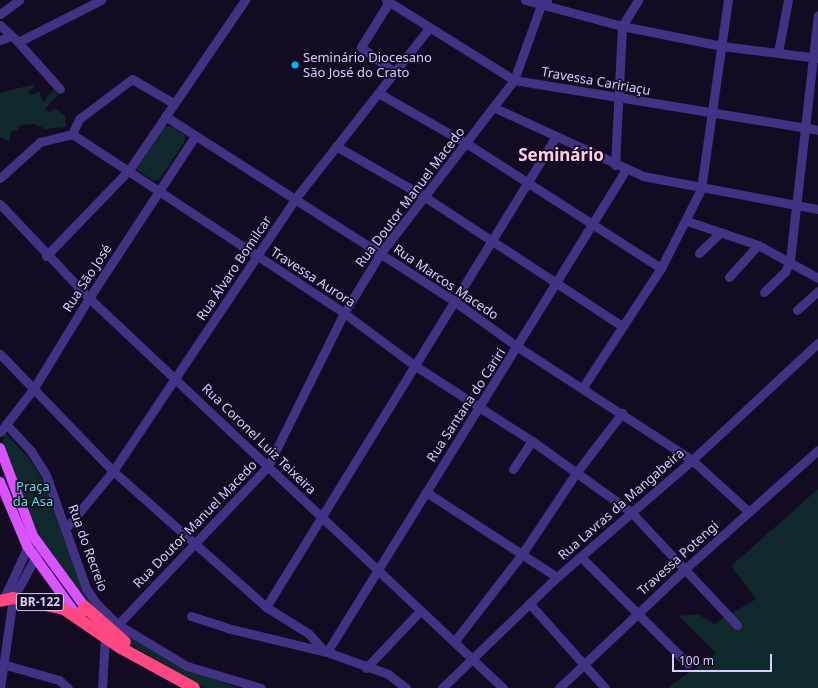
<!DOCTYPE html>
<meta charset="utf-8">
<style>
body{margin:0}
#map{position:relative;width:818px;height:688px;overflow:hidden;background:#130b22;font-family:"Noto Sans",sans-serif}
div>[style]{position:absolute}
.green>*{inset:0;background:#0e282c}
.minor>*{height:9px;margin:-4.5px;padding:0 4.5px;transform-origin:4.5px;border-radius:4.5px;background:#423284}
.major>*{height:10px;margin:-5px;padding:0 5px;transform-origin:5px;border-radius:5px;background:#d953ff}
.highway>*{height:12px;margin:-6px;padding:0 6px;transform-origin:6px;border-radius:6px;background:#ff4782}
.dots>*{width:11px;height:11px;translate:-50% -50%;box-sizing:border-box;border:2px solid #130b22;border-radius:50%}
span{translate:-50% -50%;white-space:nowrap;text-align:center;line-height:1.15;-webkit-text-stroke:3.5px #130b22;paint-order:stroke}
.shield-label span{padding:1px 3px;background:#130b22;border:1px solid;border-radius:3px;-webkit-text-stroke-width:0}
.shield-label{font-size:12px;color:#daccff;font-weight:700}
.poi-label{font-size:13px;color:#daccff}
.left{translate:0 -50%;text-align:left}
.street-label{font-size:13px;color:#daccff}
.park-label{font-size:13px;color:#4fe8da}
.district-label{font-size:17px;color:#ffcee5;font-weight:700}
.scale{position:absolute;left:672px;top:654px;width:100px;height:18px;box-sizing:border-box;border:2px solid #daccff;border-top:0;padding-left:5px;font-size:12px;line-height:14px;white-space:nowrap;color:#daccff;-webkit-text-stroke:3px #130b22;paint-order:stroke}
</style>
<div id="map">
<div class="green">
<i style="clip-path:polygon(31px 85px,35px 86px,28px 92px,32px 95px,39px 91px,43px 102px,54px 89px,58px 95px,45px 109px,49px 112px,55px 109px,65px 116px,66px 127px,45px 129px,35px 124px,20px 125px,18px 130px,11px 132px,9px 142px,0 137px,0 93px)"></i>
<i style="clip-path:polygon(171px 126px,185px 135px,185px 141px,159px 180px,154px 181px,137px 170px,137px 165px,164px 127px)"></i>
<i style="clip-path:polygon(5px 433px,29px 458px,48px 489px,98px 611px,88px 608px,39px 543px,1px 448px)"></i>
<i style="clip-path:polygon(818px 489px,818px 688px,668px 688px,716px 653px,679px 616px,698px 614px,714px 624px,756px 599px,731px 566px)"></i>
<i style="clip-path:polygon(119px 630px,177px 665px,238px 688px,205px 688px,143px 652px,116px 633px)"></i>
</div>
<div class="minor">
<i style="left:386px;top:0;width:151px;rotate:32deg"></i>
<i style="left:514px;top:80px;width:308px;rotate:9.3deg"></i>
<i style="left:525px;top:0;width:100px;rotate:15deg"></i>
<i style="left:622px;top:26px;width:102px;rotate:11.3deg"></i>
<i style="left:722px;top:46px;width:97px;rotate:7.1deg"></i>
<i style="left:389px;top:2px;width:53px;rotate:121.9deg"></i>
<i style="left:361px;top:47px;width:43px;rotate:37.4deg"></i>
<i style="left:0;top:14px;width:24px;rotate:-36deg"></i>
<i style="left:0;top:25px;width:25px;rotate:43deg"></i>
<i style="left:18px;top:42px;width:93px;rotate:-26.8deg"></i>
<i style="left:0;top:40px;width:12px;rotate:-20deg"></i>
<i style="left:18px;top:42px;width:63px;rotate:48.2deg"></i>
<i style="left:778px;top:52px;width:53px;rotate:-79.1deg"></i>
<i style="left:380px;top:94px;width:99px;rotate:29.7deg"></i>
<i style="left:466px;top:143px;width:232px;rotate:32.7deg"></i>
<i style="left:493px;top:107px;width:165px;rotate:24.7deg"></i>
<i style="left:643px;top:176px;width:178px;rotate:10.7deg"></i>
<i style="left:165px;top:116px;width:343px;rotate:32.6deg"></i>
<i style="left:454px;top:301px;width:79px;rotate:35.7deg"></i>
<i style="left:518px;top:347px;width:207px;rotate:33deg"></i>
<i style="left:692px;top:460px;width:77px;rotate:42.4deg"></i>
<i style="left:72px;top:134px;width:326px;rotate:33.3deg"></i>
<i style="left:344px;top:313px;width:87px;rotate:36.6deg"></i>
<i style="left:414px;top:365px;width:140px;rotate:32.8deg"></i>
<i style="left:532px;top:441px;width:122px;rotate:35.6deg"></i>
<i style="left:631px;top:512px;width:155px;rotate:46.8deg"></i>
<i style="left:72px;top:134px;width:17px;rotate:-65deg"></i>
<i style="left:79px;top:119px;width:66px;rotate:-37deg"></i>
<i style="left:132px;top:79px;width:48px;rotate:30.3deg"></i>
<i style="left:336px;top:146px;width:103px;rotate:29.8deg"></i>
<i style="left:425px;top:197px;width:235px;rotate:33.2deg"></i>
<i style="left:615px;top:165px;width:139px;rotate:-87.1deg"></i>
<i style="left:622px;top:26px;width:31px;rotate:-58deg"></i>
<i style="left:0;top:178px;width:54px;rotate:-42deg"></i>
<i style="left:40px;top:142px;width:33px;rotate:-14deg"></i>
<i style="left:0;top:204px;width:129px;rotate:46.6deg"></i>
<i style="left:89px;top:298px;width:569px;rotate:43.29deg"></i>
<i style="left:687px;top:221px;width:75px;rotate:18.7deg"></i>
<i style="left:758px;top:245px;width:68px;rotate:28.8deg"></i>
<i style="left:699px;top:253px;width:30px;rotate:-44deg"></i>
<i style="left:46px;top:256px;width:120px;rotate:-46deg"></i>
<i style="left:129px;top:170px;width:206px;rotate:-55.7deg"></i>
<i style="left:729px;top:277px;width:43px;rotate:-47.8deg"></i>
<i style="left:764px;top:292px;width:29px;rotate:-44deg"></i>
<i style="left:785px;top:272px;width:13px;rotate:-67deg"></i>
<i style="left:790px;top:260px;width:246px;rotate:-83.5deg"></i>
<i style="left:797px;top:310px;width:28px;rotate:-42deg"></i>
<i style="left:0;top:354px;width:163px;rotate:46deg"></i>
<i style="left:113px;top:471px;width:205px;rotate:41.6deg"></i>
<i style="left:266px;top:607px;width:49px;rotate:31.8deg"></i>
<i style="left:308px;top:633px;width:24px;rotate:48deg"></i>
<i style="left:583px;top:387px;width:142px;rotate:-56.8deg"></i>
<i style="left:661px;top:268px;width:89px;rotate:-63.1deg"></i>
<i style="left:701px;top:189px;width:191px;rotate:-81.9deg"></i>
<i style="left:6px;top:424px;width:37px;rotate:47deg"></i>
<i style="left:31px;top:451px;width:28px;rotate:58deg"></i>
<i style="left:46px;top:475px;width:120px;rotate:70.5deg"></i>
<i style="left:86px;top:588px;width:18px;rotate:56deg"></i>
<i style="left:96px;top:603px;width:30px;rotate:45deg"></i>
<i style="left:117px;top:624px;width:82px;rotate:31deg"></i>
<i style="left:187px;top:666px;width:77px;rotate:16.6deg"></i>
<i style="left:0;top:432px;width:56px;rotate:-52.3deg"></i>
<i style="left:34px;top:388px;width:105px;rotate:-58.6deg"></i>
<i style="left:89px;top:298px;width:194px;rotate:-56.8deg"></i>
<i style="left:513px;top:469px;width:34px;rotate:-56deg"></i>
<i style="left:426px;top:492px;width:156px;rotate:33deg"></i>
<i style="left:67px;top:527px;width:72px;rotate:-50.6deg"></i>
<i style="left:113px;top:471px;width:327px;rotate:-56.2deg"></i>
<i style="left:295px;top:199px;width:217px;rotate:-51.9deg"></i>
<i style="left:581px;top:557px;width:151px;rotate:45deg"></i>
<i style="left:3px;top:600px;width:64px;rotate:-65deg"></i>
<i style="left:529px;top:603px;width:114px;rotate:48.2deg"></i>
<i style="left:266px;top:607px;width:551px;rotate:-58.36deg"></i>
<i style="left:191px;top:616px;width:38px;rotate:18deg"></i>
<i style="left:227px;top:628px;width:103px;rotate:13.5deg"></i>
<i style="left:327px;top:652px;width:65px;rotate:19.8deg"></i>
<i style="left:388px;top:674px;width:23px;rotate:38deg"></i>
<i style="left:454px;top:642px;width:111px;rotate:-52.3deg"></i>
<i style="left:522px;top:554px;width:97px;rotate:-56.3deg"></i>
<i style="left:576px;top:473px;width:76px;rotate:-52.5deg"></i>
<i style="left:327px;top:652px;width:566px;rotate:-58.22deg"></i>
<i style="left:6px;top:665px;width:55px;rotate:15.8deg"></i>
<i style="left:59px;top:680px;width:12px;rotate:42deg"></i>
<i style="left:366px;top:668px;width:77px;rotate:-46.6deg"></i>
<i style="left:0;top:688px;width:91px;rotate:-81.8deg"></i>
<i style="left:13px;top:598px;width:58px;rotate:-61.2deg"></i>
<i style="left:102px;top:688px;width:50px;rotate:-86.6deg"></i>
<i style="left:105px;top:638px;width:237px;rotate:-46.5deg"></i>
<i style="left:268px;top:466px;width:171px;rotate:-63.6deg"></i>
<i style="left:344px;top:313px;width:69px;rotate:-58.6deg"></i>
<i style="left:380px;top:254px;width:220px;rotate:-52.4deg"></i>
<i style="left:514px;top:80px;width:80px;rotate:-70.2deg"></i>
<i style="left:541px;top:5px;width:8px;rotate:-40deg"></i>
<i style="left:442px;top:688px;width:160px;rotate:-44deg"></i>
<i style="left:557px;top:577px;width:179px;rotate:-40.9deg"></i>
<i style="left:692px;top:460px;width:172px;rotate:-42.9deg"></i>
<i style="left:559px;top:688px;width:173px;rotate:-43.4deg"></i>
<i style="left:685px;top:569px;width:178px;rotate:-41.8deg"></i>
</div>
<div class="major">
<i style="left:0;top:448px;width:94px;rotate:69.4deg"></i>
<i style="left:33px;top:536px;width:88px;rotate:53.8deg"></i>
<i style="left:0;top:482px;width:69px;rotate:67.1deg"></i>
<i style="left:27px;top:546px;width:87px;rotate:54.3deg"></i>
</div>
<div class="highway">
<i style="left:0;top:601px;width:13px;rotate:-13deg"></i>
<i style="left:13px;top:598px;width:52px;rotate:12.2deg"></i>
<i style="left:64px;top:609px;width:69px;rotate:34.4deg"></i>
<i style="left:121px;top:648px;width:83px;rotate:28.7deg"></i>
<i style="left:78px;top:617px;width:12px;rotate:-55deg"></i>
<i style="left:85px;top:607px;width:53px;rotate:41.2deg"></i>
</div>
<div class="dots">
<i style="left:295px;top:65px;background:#00b8f7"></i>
</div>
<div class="shield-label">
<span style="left:40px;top:602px">BR-122</span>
</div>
<div class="poi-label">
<span class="left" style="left:303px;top:65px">Seminário Diocesano<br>São José do Crato</span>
</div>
<div class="street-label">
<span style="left:596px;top:81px;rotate:10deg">Travessa Caririaçu</span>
<span style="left:410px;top:197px;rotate:-53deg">Rua Doutor Manuel Macedo</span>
<span style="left:234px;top:268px;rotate:-56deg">Rua Álvaro Bomilcar</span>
<span style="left:313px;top:277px;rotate:33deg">Travessa Aurora</span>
<span style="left:87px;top:278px;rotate:-57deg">Rua São José</span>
<span style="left:446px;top:282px;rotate:34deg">Rua Marcos Macedo</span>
<span style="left:466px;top:405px;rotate:-57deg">Rua Santana do Cariri</span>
<span style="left:259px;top:439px;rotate:44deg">Rua Coronel Luiz Teixeira</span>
<span style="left:621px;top:504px;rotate:-41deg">Rua Lavras da Mangabeira</span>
<span style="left:195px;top:524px;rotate:-46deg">Rua Doutor Manuel Macedo</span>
<span style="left:88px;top:548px;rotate:70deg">Rua do Recreio</span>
<span style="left:678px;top:558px;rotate:-42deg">Travessa Potengi</span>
</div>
<div class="park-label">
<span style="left:33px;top:494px">Praça<br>da Asa</span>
</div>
<div class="district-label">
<span style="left:561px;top:155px">Seminário</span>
</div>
<div class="scale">100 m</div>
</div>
